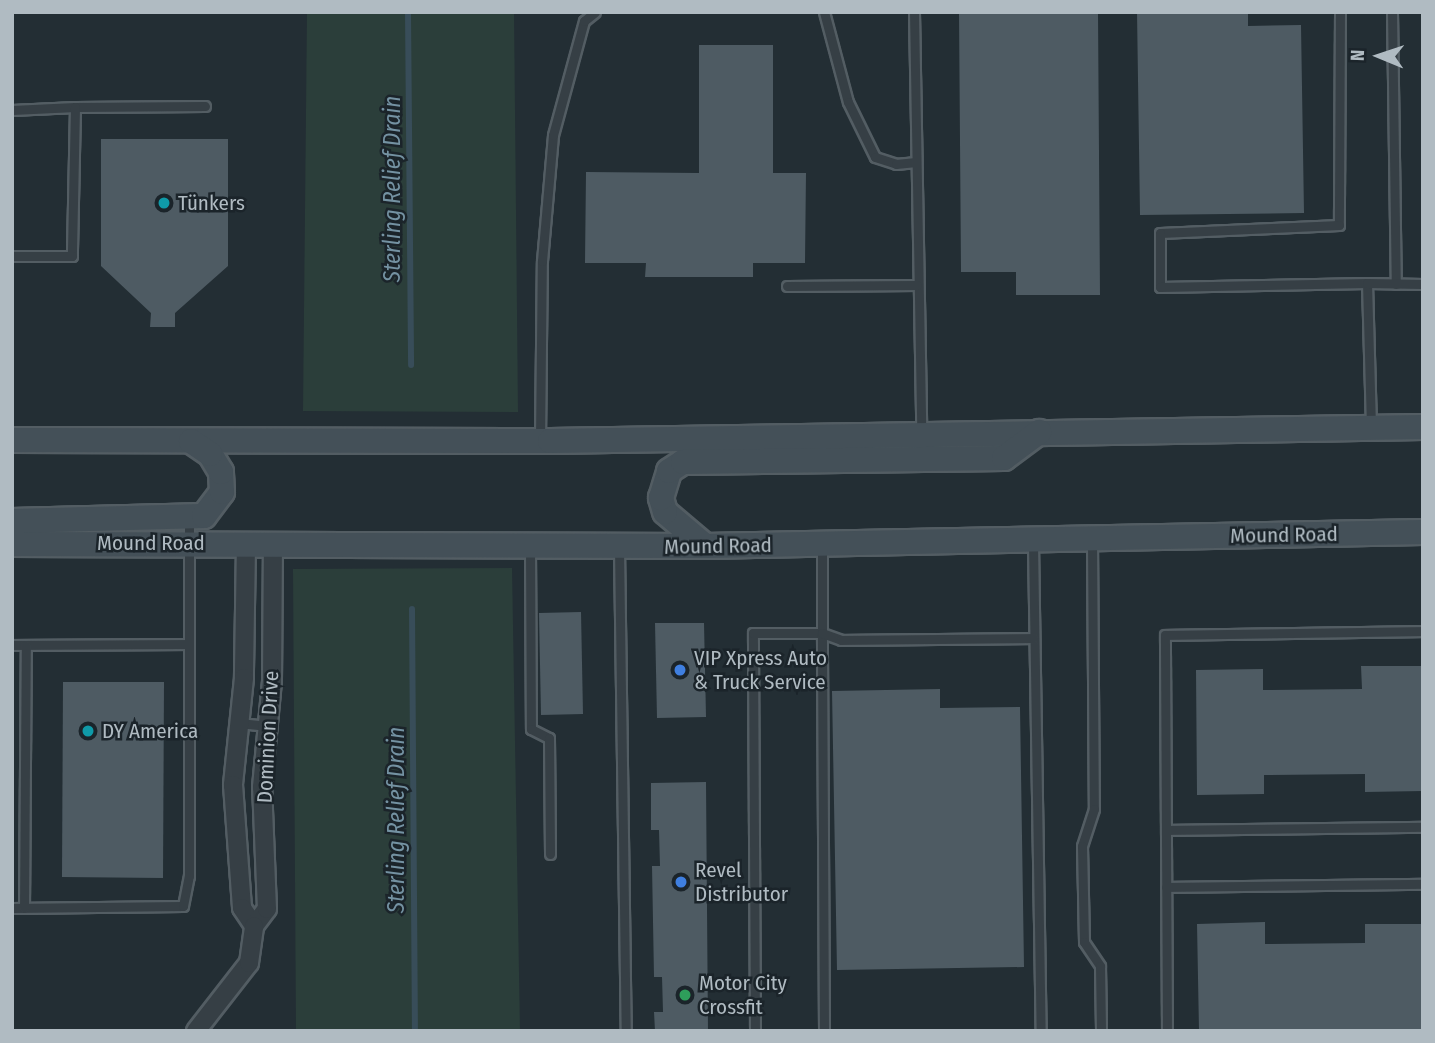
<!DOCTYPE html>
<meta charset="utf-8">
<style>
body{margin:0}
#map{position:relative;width:1435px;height:1043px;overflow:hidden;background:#232e34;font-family:"Fira Sans Condensed",sans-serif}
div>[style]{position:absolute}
.green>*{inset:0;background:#2b3e3a}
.stream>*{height:6px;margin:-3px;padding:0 3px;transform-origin:3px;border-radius:3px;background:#384d59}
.building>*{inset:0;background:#4e5b63}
.roads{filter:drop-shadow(2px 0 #535d63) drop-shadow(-2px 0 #535d63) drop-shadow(0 2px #535d63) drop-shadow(0 -2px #535d63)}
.service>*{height:9px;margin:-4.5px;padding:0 4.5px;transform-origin:4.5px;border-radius:4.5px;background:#363f45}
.minor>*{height:18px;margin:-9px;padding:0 9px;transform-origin:9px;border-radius:9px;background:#363f45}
.secondary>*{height:24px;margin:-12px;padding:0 12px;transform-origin:12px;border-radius:12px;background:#445058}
.dots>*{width:19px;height:19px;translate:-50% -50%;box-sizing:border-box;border:4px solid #1b242a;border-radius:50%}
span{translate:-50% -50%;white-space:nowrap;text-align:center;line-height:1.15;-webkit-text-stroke:5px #1b242a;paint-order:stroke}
.poi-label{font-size:21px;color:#b0bbc2}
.left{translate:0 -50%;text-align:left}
.street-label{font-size:21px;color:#b0bbc2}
.water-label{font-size:23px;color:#7492a2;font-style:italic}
.frame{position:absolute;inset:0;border:14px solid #b0bbc2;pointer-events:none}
.north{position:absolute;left:1344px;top:21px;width:70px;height:70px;-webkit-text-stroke:5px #1b242a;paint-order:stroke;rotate:272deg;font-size:19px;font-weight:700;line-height:28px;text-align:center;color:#b0bbc2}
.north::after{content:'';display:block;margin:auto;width:24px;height:32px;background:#b0bbc2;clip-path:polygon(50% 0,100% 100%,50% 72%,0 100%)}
</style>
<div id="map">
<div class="green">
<i style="clip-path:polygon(307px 12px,514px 12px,518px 412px,303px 411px)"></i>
<i style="clip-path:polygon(512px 568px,520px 1031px,296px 1031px,293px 569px)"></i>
</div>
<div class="stream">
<i style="left:408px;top:12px;width:353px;rotate:89.5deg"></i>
<i style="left:412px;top:609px;width:422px;rotate:89.6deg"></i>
</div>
<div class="building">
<i style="clip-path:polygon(959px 12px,1098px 12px,1100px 295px,1016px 295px,1016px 272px,961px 272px)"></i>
<i style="clip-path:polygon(1137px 12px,1248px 12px,1248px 26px,1301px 25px,1304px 213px,1140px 215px)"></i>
<i style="clip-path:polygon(699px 45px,773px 45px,773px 173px,806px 173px,805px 263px,753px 263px,753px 277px,645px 277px,646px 263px,585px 263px,586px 172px,699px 173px)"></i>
<i style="clip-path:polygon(101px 139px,228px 139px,228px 266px,175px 313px,175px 327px,150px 327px,151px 313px,101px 266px)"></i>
<i style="clip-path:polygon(581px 612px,583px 714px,541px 715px,539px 613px)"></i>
<i style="clip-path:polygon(655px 623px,704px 623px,706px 717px,657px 718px)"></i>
<i style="clip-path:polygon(1361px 666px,1423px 666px,1423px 791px,1365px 792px,1365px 774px,1264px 775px,1264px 794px,1197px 795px,1196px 670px,1263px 669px,1263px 690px,1362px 689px)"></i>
<i style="clip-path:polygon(63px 682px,164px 682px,163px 878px,62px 877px)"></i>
<i style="clip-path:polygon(940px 689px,940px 708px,1020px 707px,1024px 967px,837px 970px,832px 691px)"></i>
<i style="clip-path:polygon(706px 782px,708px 1031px,655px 1031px,654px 1012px,663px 1012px,662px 977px,654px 977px,652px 866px,660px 866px,659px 830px,651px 830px,651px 783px)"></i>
<i style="clip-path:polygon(1265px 922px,1265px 944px,1365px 943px,1365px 924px,1423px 924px,1423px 1031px,1199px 1031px,1197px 924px)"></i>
</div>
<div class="roads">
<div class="service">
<i style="left:824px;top:12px;width:93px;rotate:75.1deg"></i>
<i style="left:848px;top:102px;width:61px;rotate:63.9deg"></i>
<i style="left:875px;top:157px;width:22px;rotate:18deg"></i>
<i style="left:896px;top:164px;width:20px;rotate:-6deg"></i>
<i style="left:914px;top:12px;width:421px;rotate:89deg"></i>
<i style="left:1340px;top:12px;width:213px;rotate:90.3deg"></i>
<i style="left:1339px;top:225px;width:179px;rotate:177.4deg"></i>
<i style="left:1160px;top:233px;width:54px;rotate:90deg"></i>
<i style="left:1160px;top:287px;width:207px;rotate:-1.1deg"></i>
<i style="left:1367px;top:283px;width:143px;rotate:88.4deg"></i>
<i style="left:1392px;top:12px;width:272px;rotate:89.2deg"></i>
<i style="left:75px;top:107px;width:130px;rotate:-0.4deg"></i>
<i style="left:12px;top:110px;width:63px;rotate:-2.7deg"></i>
<i style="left:75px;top:107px;width:149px;rotate:91.2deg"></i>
<i style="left:72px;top:256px;width:60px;rotate:180deg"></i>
<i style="left:1367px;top:283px;width:56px;rotate:1deg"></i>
<i style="left:787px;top:286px;width:130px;rotate:-0.4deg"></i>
<i style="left:540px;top:440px;width:179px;rotate:-89.4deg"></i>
<i style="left:542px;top:261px;width:126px;rotate:-85deg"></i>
<i style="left:553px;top:135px;width:118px;rotate:-74.8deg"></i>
<i style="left:584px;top:21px;width:14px;rotate:-39deg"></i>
<i style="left:1092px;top:540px;width:269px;rotate:89.6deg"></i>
<i style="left:1094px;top:809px;width:39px;rotate:108deg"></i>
<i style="left:1082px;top:846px;width:96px;rotate:88.8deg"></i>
<i style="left:1084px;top:942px;width:29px;rotate:56deg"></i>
<i style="left:1100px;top:966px;width:65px;rotate:89.1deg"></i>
<i style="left:1033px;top:543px;width:488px;rotate:89.1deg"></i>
<i style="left:530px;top:548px;width:181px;rotate:89.7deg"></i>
<i style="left:531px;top:729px;width:20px;rotate:27deg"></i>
<i style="left:549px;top:738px;width:116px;rotate:89.5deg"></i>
<i style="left:619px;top:548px;width:483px;rotate:89.2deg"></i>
<i style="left:12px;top:645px;width:176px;rotate:-0.3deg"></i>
<i style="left:239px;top:723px;width:29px;rotate:6deg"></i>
<i style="left:1166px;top:830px;width:257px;rotate:-0.7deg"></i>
<i style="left:1166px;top:887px;width:257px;rotate:-0.7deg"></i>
<i style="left:12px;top:908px;width:171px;rotate:-0.7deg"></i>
<i style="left:183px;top:906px;width:31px;rotate:-79deg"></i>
<i style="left:189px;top:876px;width:356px;rotate:-90deg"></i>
<i style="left:24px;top:908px;width:263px;rotate:-89.6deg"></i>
<i style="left:755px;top:1031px;width:398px;rotate:-90.3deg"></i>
<i style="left:753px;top:633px;width:69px"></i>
<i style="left:822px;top:633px;width:87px;rotate:-90deg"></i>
<i style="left:824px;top:1031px;width:398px;rotate:-90.3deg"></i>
<i style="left:822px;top:633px;width:20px;rotate:20deg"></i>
<i style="left:841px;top:640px;width:193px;rotate:-0.6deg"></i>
<i style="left:1167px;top:1031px;width:396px;rotate:-90.3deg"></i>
<i style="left:1165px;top:635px;width:258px;rotate:-0.9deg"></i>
</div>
<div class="minor">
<i style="left:246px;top:544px;width:134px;rotate:90.9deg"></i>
<i style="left:244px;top:678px;width:108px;rotate:95.9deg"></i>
<i style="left:233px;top:785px;width:123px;rotate:85.8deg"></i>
<i style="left:242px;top:908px;width:22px;rotate:56deg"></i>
<i style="left:254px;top:926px;width:21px;rotate:-53deg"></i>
<i style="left:267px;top:909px;width:122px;rotate:-92.3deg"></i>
<i style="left:262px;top:787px;width:105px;rotate:-84.6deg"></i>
<i style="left:272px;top:682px;width:138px;rotate:-89.6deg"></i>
<i style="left:196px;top:1031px;width:86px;rotate:-52.1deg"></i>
<i style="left:249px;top:963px;width:37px;rotate:-82deg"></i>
</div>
<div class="secondary">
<i style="left:12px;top:440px;width:538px;rotate:0.11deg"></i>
<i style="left:550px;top:441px;width:873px;rotate:-0.92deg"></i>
<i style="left:12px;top:521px;width:192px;rotate:-1.5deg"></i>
<i style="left:204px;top:516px;width:30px;rotate:-53deg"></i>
<i style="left:222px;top:492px;width:20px;rotate:-93deg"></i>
<i style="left:221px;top:472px;width:21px;rotate:-121deg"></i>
<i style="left:210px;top:454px;width:23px;rotate:-146deg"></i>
<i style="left:12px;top:544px;width:693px;rotate:0.17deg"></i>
<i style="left:705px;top:546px;width:718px;rotate:-1.12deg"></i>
<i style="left:705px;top:546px;width:52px;rotate:-139.6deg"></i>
<i style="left:665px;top:512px;width:15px;rotate:-106deg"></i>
<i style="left:661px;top:498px;width:28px;rotate:-73deg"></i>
<i style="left:669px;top:471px;width:17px;rotate:-33deg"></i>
<i style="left:683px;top:462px;width:321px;rotate:-0.7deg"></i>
<i style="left:1004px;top:458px;width:44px;rotate:-36.6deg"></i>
</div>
</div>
<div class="dots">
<i style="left:164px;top:203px;background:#0f9aa8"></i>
<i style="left:680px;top:670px;background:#3f7fe0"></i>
<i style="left:88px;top:731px;background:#0f9aa8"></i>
<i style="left:681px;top:882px;background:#3f7fe0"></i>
<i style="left:685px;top:995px;background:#2e9e5b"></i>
</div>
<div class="poi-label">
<span class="left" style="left:178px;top:203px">Tünkers</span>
<span class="left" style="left:694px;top:670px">VIP Xpress Auto<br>&amp; Truck Service</span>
<span class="left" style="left:102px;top:731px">DY America</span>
<span class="left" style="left:695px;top:882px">Revel<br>Distributor</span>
<span class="left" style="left:699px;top:995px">Motor City<br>Crossfit</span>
</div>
<div class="street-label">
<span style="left:1284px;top:535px;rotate:-1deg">Mound Road</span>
<span style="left:151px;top:543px">Mound Road</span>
<span style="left:718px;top:546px;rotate:-1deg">Mound Road</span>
<span style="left:268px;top:737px;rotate:-87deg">Dominion Drive</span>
</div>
<div class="water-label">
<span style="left:392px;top:189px;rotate:-90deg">Sterling Relief Drain</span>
<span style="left:396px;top:820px;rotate:-90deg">Sterling Relief Drain</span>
</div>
<div class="frame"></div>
<div class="north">N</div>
</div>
